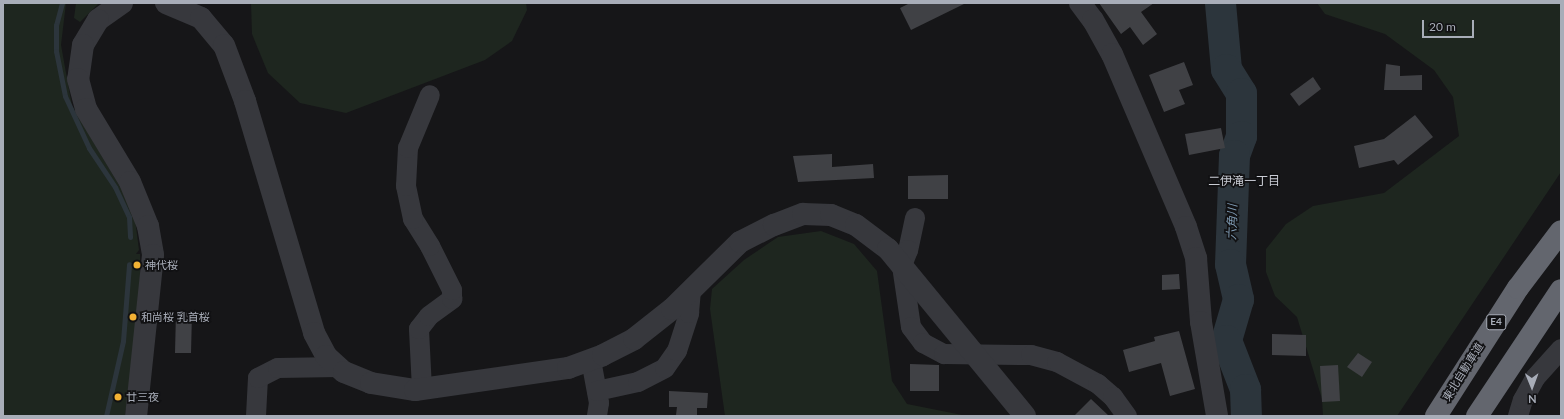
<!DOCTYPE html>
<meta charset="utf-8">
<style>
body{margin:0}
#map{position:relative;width:1564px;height:419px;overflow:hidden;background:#161618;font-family:Lato,"Noto Sans JP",sans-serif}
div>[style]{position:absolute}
.green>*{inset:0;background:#1e261f}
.stream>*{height:5px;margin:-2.5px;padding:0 2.5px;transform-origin:2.5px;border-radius:2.5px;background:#2c353c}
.river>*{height:31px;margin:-15.5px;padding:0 15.5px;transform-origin:15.5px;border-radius:15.5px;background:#2c353c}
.building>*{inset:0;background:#404145}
.minor>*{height:20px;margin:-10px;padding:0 10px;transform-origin:10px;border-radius:10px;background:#37383d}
.tertiary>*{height:22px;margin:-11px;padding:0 11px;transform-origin:11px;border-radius:11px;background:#37383d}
.motorway>*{height:22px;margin:-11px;padding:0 11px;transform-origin:11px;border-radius:11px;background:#63666e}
.dots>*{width:11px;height:11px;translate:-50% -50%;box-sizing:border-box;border:2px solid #111113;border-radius:50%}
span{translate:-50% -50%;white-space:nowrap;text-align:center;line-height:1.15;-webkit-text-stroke:3.5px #111113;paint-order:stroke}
.shield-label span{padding:1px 3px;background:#111113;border:1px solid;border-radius:3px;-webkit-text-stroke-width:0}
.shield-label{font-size:10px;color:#a8adb8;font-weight:700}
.poi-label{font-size:11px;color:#a8adb8}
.left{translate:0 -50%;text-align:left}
.street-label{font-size:11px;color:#a8adb8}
.neighbourhood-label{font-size:12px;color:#c9ccd4}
.water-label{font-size:12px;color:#7f9bb3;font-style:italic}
.frame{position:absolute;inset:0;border:4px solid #a8adb8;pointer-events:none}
.north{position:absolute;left:1512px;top:367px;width:40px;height:40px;-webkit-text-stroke:3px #111113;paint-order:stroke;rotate:179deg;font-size:11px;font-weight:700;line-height:16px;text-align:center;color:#a8adb8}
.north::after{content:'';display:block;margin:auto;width:14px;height:18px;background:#a8adb8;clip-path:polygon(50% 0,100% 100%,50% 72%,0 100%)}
.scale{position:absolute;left:1422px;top:20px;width:52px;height:18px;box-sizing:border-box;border:2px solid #a8adb8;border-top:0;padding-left:5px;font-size:12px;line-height:14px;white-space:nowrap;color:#a8adb8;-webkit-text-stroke:3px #111113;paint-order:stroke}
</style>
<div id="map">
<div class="green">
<i style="clip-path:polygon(3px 3px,66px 3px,61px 45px,72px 106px,122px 190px,135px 219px,139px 250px,136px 254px,140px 254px,140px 299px,125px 416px,3px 416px)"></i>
<i style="clip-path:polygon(76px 3px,99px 3px,80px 22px,74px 18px)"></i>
<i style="clip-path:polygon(251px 3px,526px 3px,527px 10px,512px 41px,485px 60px,346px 113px,300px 103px,268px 73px,252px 34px)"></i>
<i style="clip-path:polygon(1317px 3px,1561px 3px,1561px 172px,1397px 416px,1323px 416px,1322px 399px,1297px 317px,1275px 296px,1266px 272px,1266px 249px,1286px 224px,1313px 206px,1384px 193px,1459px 136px,1453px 97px,1434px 70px,1385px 34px,1325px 14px)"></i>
<i style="clip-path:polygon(821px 231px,854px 244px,877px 271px,892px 381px,907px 404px,967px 416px,725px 416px,710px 309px,712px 289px,744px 260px,778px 237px)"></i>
</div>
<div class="stream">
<i style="left:62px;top:3px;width:23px;rotate:105deg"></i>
<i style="left:56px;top:25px;width:26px;rotate:90deg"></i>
<i style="left:56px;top:51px;width:46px;rotate:78.7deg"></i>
<i style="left:65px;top:96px;width:57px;rotate:65.2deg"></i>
<i style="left:89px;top:148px;width:47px;rotate:56.3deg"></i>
<i style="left:115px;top:187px;width:33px;rotate:65deg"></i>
<i style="left:129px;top:217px;width:20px;rotate:87deg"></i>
<i style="left:106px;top:416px;width:77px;rotate:-77.2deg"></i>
<i style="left:123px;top:341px;width:77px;rotate:-85.5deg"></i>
</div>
<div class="river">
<i style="left:1220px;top:3px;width:66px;rotate:84.8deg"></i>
<i style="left:1226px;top:69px;width:28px;rotate:58deg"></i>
<i style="left:1241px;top:93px;width:43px;rotate:90deg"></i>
<i style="left:1241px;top:136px;width:20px;rotate:110deg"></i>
<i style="left:1234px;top:155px;width:109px;rotate:92.1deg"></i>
<i style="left:1230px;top:264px;width:36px;rotate:77deg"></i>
<i style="left:1238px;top:299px;width:43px;rotate:106.3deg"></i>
<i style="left:1226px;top:340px;width:53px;rotate:68.8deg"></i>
<i style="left:1245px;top:389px;width:27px;rotate:88deg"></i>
</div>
<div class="building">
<i style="clip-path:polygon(910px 3px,966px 3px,911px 30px,900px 8px)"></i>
<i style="clip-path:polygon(1099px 3px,1154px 3px,1141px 12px,1157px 34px,1143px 45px,1130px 27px,1121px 34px)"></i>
<i style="clip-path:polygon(1184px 62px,1193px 85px,1179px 90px,1185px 104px,1164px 112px,1149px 75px)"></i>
<i style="clip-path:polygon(1386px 64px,1400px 66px,1400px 76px,1422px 75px,1422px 90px,1384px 90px)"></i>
<i style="clip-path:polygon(1313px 77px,1321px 89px,1299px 106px,1290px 94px)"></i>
<i style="clip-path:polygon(1415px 115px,1433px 137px,1398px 165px,1394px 160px,1359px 168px,1354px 146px,1384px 139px)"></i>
<i style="clip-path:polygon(1221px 128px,1225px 148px,1189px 155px,1185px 134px)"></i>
<i style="clip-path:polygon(832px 154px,832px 167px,873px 164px,874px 178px,798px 182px,793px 156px)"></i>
<i style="clip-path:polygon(948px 175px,948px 199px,908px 199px,908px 176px)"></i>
<i style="clip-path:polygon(1179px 274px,1180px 289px,1162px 290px,1162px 275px)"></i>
<i style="clip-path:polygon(176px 312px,192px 313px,191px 353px,175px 353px)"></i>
<i style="clip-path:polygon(1179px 331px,1195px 389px,1170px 396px,1161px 363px,1129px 372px,1123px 350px,1155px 341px,1154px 337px)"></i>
<i style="clip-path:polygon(1272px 334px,1306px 335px,1306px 356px,1272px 355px)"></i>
<i style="clip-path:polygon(1358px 353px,1372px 362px,1362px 377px,1347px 367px)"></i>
<i style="clip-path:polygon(910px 364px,939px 365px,939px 391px,910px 391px)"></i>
<i style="clip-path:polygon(1338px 365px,1340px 401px,1322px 402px,1320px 366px)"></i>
<i style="clip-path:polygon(669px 391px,708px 393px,707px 408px,697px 408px,697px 415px,676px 415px,677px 407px,669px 407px)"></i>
<i style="clip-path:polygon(1091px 399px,1109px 416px,1074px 416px)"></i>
</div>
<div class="minor">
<i style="left:915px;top:218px;width:33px;rotate:102deg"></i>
<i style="left:908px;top:250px;width:17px;rotate:111deg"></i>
<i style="left:902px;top:266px;width:62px;rotate:81.6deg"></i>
<i style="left:911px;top:327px;width:20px;rotate:53deg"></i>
<i style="left:923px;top:343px;width:24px;rotate:28deg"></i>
<i style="left:944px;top:354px;width:87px;rotate:0.7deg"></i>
<i style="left:1031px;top:355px;width:27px;rotate:15deg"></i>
<i style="left:1057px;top:362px;width:47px;rotate:28.2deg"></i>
<i style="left:1098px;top:384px;width:20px;rotate:41deg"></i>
<i style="left:1113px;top:397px;width:24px;rotate:54deg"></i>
<i style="left:591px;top:360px;width:44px;rotate:79.5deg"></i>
<i style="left:599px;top:403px;width:13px;rotate:99deg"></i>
<i style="left:422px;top:389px;width:60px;rotate:-92.9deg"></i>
<i style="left:419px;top:329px;width:16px;rotate:-52deg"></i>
<i style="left:429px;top:316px;width:29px;rotate:-36deg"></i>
<i style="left:452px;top:299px;width:9px;rotate:-90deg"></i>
<i style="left:452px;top:290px;width:49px;rotate:-116.6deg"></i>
<i style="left:430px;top:246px;width:32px;rotate:-122deg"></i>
<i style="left:413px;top:219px;width:34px;rotate:-102deg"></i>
<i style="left:406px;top:186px;width:38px;rotate:-87deg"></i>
<i style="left:408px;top:148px;width:57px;rotate:-67.5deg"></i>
<i style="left:597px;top:391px;width:42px;rotate:-12.4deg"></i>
<i style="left:638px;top:382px;width:30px;rotate:-27deg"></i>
<i style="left:665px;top:368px;width:21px;rotate:-55deg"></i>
<i style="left:677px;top:351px;width:40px;rotate:-72deg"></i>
<i style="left:689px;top:313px;width:23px;rotate:-85deg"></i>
<i style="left:256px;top:416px;width:38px;rotate:-87deg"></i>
<i style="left:258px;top:378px;width:22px;rotate:-27deg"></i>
<i style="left:278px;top:368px;width:61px;rotate:-0.9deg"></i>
<i style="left:1518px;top:416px;width:17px;rotate:-73deg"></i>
<i style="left:1523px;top:400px;width:25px;rotate:-61deg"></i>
<i style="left:1535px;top:378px;width:39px;rotate:-48deg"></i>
</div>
<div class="tertiary">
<i style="left:122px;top:3px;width:29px;rotate:145deg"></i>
<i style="left:98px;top:20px;width:29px;rotate:121deg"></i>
<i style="left:83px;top:45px;width:34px;rotate:98deg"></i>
<i style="left:78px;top:79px;width:31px;rotate:75deg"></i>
<i style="left:86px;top:109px;width:85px;rotate:58.9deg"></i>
<i style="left:130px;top:182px;width:48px;rotate:67.8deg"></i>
<i style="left:148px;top:226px;width:29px;rotate:80deg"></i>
<i style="left:153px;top:255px;width:162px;rotate:96deg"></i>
<i style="left:166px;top:3px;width:38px;rotate:23deg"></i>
<i style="left:201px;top:18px;width:35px;rotate:50deg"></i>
<i style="left:224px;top:45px;width:60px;rotate:69.4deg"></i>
<i style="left:245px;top:101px;width:242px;rotate:73.4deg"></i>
<i style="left:314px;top:333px;width:26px;rotate:62deg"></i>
<i style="left:326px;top:356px;width:24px;rotate:42deg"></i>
<i style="left:344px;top:372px;width:29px;rotate:22deg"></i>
<i style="left:371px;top:383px;width:45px;rotate:9deg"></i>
<i style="left:415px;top:390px;width:155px;rotate:-8.2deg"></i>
<i style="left:568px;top:368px;width:37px;rotate:-20deg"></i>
<i style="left:603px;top:355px;width:35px;rotate:-27deg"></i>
<i style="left:634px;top:339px;width:48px;rotate:-38.3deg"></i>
<i style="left:672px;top:309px;width:95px;rotate:-44.6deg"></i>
<i style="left:740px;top:242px;width:38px;rotate:-27deg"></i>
<i style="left:774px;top:225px;width:31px;rotate:-21deg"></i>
<i style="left:803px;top:214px;width:28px;rotate:2deg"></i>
<i style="left:831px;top:215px;width:27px;rotate:22deg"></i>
<i style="left:856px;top:225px;width:40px;rotate:37deg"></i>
<i style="left:888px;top:249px;width:216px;rotate:50.6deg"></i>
<i style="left:1080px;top:3px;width:21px;rotate:53deg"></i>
<i style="left:1093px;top:20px;width:39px;rotate:61deg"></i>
<i style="left:1112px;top:54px;width:188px;rotate:66.8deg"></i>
<i style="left:1186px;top:227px;width:33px;rotate:72deg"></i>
<i style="left:1196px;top:258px;width:64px;rotate:85.5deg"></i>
<i style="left:1201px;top:322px;width:95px;rotate:80.3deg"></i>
</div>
<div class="motorway">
<i style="left:1436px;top:416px;width:152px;rotate:-57.4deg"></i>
<i style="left:1518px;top:288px;width:71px;rotate:-53deg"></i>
<i style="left:1477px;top:416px;width:151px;rotate:-56.3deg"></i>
</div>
<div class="dots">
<i style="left:137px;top:265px;background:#f2b134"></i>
<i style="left:133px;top:317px;background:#f2b134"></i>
<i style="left:118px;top:397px;background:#f2b134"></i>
</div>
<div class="shield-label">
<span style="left:1496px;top:322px">E4</span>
</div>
<div class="poi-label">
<span class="left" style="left:145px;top:265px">神代桜</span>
<span class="left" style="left:141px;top:317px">和尚桜 乳首桜</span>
<span class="left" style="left:126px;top:397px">廿三夜</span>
</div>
<div class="street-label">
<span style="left:1463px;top:372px;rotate:-58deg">東北自動車道</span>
</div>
<div class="neighbourhood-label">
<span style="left:1244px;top:181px">二伊滝一丁目</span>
</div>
<div class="water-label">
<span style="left:1232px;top:222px;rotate:-88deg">六角川</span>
</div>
<div class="frame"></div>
<div class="north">N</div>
<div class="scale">20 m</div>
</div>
